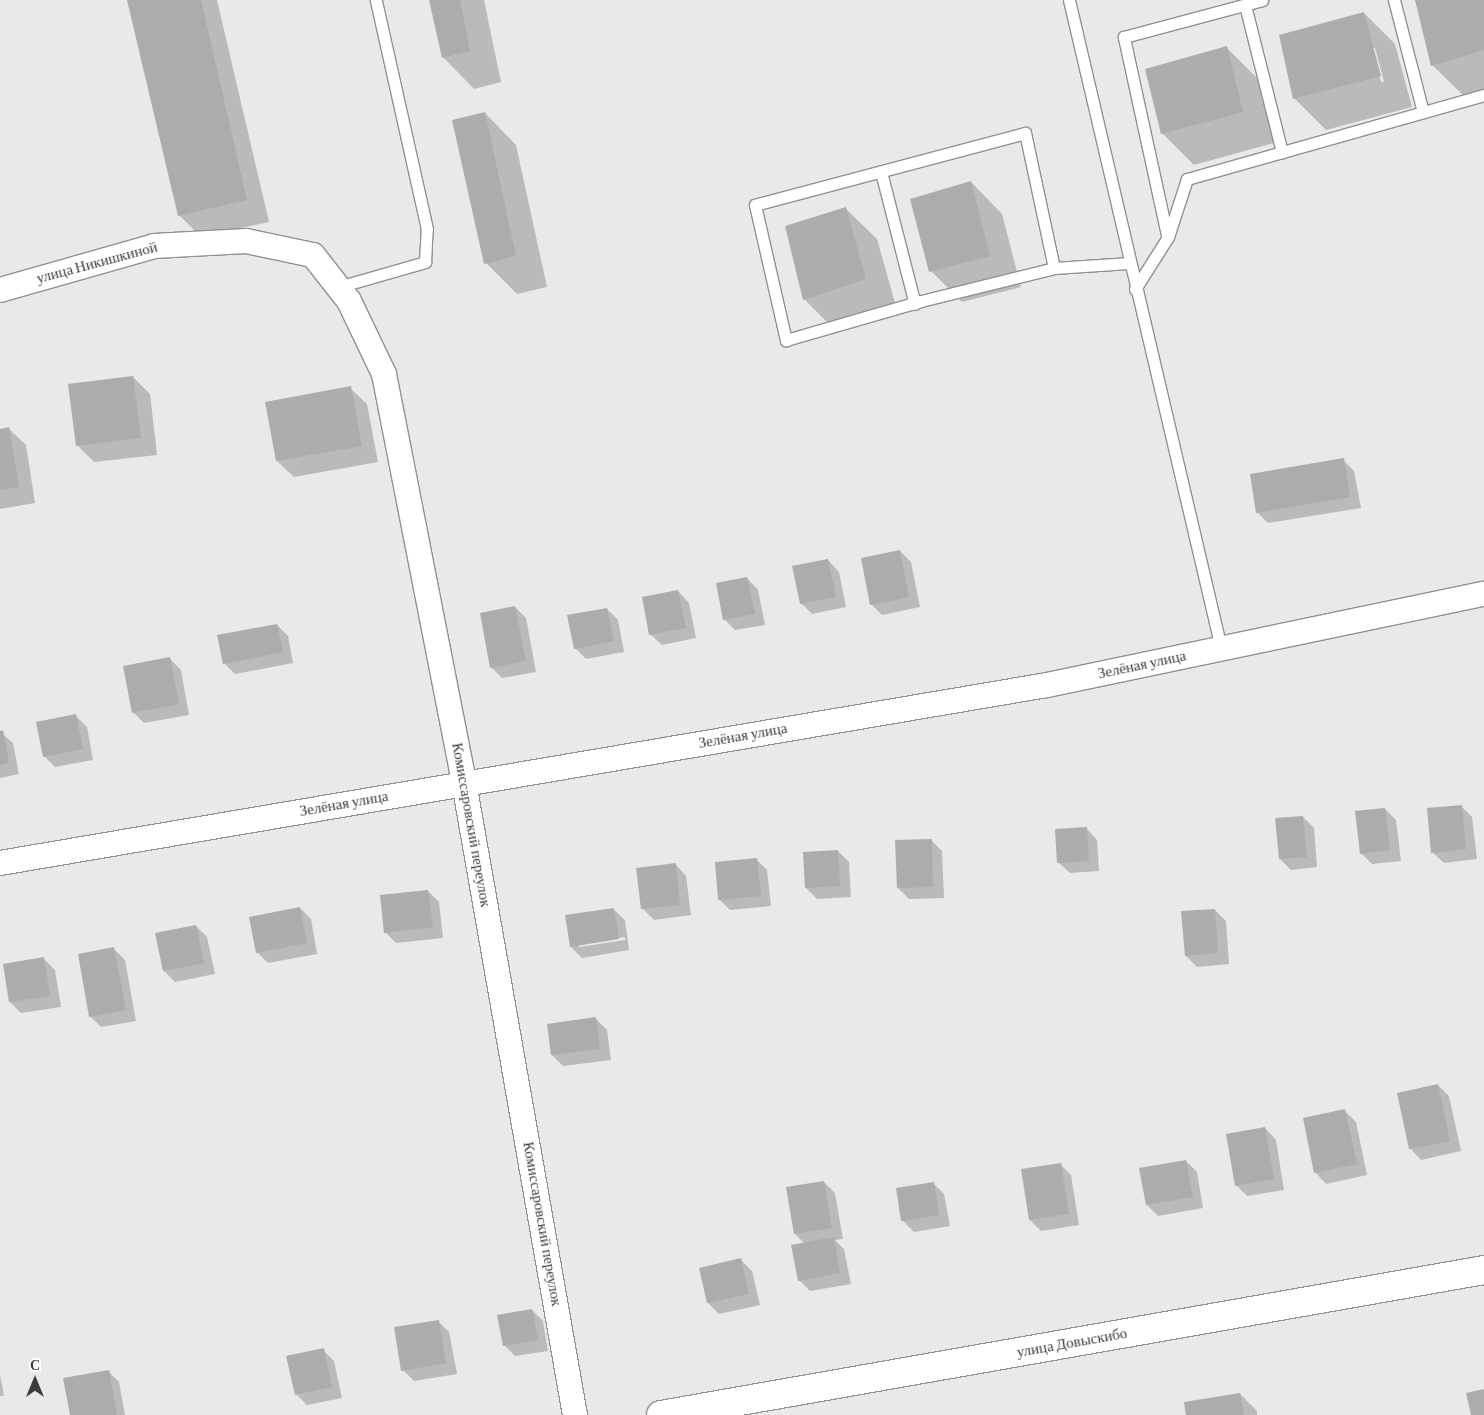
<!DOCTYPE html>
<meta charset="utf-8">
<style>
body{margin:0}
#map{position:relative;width:1484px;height:1415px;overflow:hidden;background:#e7e9ea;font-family:"Crimson Pro",serif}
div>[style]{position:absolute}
.shadow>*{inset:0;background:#0003}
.building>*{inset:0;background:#adabad}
.roads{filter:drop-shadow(1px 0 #8f9193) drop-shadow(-1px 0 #8f9193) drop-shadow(0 1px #8f9193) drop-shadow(0 -1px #8f9193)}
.service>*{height:11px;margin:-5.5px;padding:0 5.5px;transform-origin:5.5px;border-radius:5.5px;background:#fff}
.minor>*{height:24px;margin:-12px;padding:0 12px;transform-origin:12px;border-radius:12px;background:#fff}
.tertiary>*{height:28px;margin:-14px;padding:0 14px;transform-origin:14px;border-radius:14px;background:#fff}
span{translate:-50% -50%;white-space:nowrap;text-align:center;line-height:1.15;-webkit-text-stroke:4.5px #fff;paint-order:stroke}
.street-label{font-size:15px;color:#3c3c3d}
.north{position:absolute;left:10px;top:1355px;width:50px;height:50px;-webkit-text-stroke:4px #fff;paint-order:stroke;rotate:0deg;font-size:14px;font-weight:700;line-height:20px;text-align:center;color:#3c3c3d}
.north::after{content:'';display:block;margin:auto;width:18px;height:22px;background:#3c3c3d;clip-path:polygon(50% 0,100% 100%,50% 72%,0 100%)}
</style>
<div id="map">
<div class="shadow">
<i style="clip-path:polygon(129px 0,217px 0,269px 222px,201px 237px,179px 215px)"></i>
<i style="clip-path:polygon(431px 0,484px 0,501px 82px,474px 89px,443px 57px)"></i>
<i style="clip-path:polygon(1484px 0,1484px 90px,1464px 96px,1432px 65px)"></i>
<i style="clip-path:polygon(evenodd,1364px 13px,1395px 44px,1412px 107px,1326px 130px,1295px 99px,1281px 35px,1364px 13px,1372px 48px,1375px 48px,1384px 82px,1381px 82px,1372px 48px)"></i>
<i style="clip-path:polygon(1226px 47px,1258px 79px,1274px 143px,1194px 165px,1162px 133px)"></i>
<i style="clip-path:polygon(485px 113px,516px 145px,547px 287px,517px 294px,486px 263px)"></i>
<i style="clip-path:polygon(971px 182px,1002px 214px,1021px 287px,962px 302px,931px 271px)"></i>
<i style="clip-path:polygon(845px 208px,877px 239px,897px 310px,835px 330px,804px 299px)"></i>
<i style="clip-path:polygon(133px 377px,150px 394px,157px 455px,94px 462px,77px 445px)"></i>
<i style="clip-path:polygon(350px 388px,367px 404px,378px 462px,294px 477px,277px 461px)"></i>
<i style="clip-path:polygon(9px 429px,26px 445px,35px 503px,0 509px,0 430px)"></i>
<i style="clip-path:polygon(1343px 460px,1354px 471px,1361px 508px,1268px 523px,1257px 512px)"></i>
<i style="clip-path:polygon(900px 551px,911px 562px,920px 607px,882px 615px,871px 604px)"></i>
<i style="clip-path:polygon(828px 560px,839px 572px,846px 607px,812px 614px,801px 603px)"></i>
<i style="clip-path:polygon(747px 578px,758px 590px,765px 625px,735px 630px,724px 619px)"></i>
<i style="clip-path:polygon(678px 591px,689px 603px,696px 638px,662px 645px,650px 634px)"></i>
<i style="clip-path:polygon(515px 607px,526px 618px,536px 672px,502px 678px,491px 667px)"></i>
<i style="clip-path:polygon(607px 609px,618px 620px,624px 652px,586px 659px,575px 648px)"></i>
<i style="clip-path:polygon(277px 625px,288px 636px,293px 663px,235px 674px,224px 663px)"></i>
<i style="clip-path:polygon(170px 659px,181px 670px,189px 715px,144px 723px,133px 712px)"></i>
<i style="clip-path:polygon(76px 716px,87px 727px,93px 760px,55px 767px,44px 756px)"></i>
<i style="clip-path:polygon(0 732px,13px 743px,19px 774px,0 778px)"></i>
<i style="clip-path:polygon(1461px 806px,1472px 817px,1477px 859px,1444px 863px,1432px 852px)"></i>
<i style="clip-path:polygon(1385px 809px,1396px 820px,1401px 861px,1372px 864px,1361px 853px)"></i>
<i style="clip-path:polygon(1303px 817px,1314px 828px,1317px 867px,1291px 870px,1280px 859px)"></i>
<i style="clip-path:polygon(1086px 828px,1097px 840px,1099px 871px,1070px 873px,1058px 862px)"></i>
<i style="clip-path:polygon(931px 840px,942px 851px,944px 898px,909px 899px,898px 888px)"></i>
<i style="clip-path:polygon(838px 851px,849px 862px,851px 897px,817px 899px,806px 888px)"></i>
<i style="clip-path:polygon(756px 859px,767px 870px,771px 906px,730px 910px,719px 899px)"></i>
<i style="clip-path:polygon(675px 864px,686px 876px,691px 915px,654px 920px,642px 908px)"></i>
<i style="clip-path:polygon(428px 891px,439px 902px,443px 938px,396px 943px,385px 932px)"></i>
<i style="clip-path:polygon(300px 908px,311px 919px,317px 954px,268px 963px,257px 952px)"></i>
<i style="clip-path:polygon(evenodd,613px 909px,625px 920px,629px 950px,582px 958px,571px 947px,567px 916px,613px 909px,625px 937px,625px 940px,579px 947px,579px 945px,625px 937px)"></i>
<i style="clip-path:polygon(1215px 910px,1226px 921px,1229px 964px,1197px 967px,1186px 956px)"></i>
<i style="clip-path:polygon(196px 926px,207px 937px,215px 974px,175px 982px,164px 971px)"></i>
<i style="clip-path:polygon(114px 949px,125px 960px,136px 1021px,101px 1027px,90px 1016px)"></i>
<i style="clip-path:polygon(44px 959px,55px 970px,61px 1007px,21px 1013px,10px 1002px)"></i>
<i style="clip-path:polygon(596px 1019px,607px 1030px,611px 1060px,563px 1066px,552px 1055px)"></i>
<i style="clip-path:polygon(1438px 1085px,1449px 1096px,1461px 1151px,1421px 1160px,1410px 1148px)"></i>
<i style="clip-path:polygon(1345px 1111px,1356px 1122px,1367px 1175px,1326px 1184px,1315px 1172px)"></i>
<i style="clip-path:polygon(1265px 1128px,1276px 1140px,1284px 1190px,1247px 1196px,1236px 1185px)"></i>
<i style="clip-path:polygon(1186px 1161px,1197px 1172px,1203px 1208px,1158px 1216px,1147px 1205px,1141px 1169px)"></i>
<i style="clip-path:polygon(1060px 1164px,1071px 1175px,1079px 1225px,1041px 1231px,1030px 1220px,1022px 1170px)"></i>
<i style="clip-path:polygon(824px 1182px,835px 1193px,843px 1239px,835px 1240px,844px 1249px,851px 1284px,810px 1291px,799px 1280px,805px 1244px,795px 1234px,787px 1188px)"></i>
<i style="clip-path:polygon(933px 1183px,944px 1194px,950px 1226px,914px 1232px,903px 1221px,897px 1189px)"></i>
<i style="clip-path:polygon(741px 1260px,752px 1271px,760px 1305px,719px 1314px,708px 1303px)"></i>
<i style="clip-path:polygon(532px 1310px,543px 1321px,548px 1351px,515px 1356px,504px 1345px)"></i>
<i style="clip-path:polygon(438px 1321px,449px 1332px,457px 1374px,414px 1381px,403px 1370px)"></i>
<i style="clip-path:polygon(323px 1350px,334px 1361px,342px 1398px,307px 1405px,296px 1394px)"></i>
<i style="clip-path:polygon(108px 1371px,119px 1382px,125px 1415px,71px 1415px)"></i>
<i style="clip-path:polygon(0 1375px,4px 1396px,0 1396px)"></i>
<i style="clip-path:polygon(1240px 1394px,1257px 1411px,1257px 1415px,1187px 1415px)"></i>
</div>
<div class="building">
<i style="clip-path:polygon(127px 0,201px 0,247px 200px,178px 216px)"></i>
<i style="clip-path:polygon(429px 0,460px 0,470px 51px,442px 58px)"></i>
<i style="clip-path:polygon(1415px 0,1484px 0,1484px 50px,1431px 66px)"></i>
<i style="clip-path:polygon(1364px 12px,1381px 76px,1293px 99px,1279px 35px)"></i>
<i style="clip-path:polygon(1227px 46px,1243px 112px,1161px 134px,1145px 69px)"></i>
<i style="clip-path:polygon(485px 112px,516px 256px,484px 264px,452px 120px)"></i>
<i style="clip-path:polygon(971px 181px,990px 256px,929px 272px,910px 199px)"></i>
<i style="clip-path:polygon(846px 207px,866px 279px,803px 300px,785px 226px)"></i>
<i style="clip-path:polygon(133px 376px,141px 438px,76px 446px,68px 384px)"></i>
<i style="clip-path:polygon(351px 386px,362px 446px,276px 461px,265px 402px)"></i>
<i style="clip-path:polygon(9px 427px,19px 487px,0 490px,0 429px)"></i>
<i style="clip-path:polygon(1344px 458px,1350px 497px,1256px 513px,1250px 474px)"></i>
<i style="clip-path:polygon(900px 550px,909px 597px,870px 605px,861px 558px)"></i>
<i style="clip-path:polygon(828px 559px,836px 597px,800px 604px,792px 566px)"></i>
<i style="clip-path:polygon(747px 577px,755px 614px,723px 620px,716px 583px)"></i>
<i style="clip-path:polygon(678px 590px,686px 628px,649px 635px,642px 597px)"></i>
<i style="clip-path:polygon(515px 606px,526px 661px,490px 668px,480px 613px)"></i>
<i style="clip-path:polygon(607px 608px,614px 641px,574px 649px,567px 615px)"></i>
<i style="clip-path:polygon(277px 624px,283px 652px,223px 664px,217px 635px)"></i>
<i style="clip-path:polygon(170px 657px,179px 704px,132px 713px,123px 666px)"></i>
<i style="clip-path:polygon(76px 714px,83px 749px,43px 757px,36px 722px)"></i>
<i style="clip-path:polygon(3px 730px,9px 763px,0 765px,0 731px)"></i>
<i style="clip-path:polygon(1462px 805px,1466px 849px,1431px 853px,1427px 808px)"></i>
<i style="clip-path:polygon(1385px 808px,1390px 850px,1360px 854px,1355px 811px)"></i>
<i style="clip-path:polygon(1303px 816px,1307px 857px,1279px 859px,1275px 818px)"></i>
<i style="clip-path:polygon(1087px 827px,1089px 861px,1057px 863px,1055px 829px)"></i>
<i style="clip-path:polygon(932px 839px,933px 887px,897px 888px,895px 840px)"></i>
<i style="clip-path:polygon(838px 850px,840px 886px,805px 888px,803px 852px)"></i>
<i style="clip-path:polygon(757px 858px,761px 896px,718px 900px,715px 862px)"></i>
<i style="clip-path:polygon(676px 863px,680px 905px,641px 909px,636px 868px)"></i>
<i style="clip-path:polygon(428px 890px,433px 927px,384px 933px,380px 895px)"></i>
<i style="clip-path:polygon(300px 907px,307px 943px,256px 953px,249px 917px)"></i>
<i style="clip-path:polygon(614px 908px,619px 939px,570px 947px,565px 915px)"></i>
<i style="clip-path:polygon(1215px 909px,1218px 953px,1185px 956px,1181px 911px)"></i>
<i style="clip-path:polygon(196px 925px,204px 963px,163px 971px,155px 933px)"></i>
<i style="clip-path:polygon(114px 947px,126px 1010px,89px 1017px,78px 954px)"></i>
<i style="clip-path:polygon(44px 957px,50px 996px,9px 1002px,3px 964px)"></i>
<i style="clip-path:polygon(596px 1017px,600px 1049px,551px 1055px,547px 1024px)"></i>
<i style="clip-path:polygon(1438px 1084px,1450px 1141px,1409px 1149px,1397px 1093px)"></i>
<i style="clip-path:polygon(1345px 1109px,1357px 1164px,1314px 1173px,1303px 1118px)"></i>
<i style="clip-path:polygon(1265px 1127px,1274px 1179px,1235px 1186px,1226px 1134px)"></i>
<i style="clip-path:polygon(1186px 1160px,1193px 1197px,1146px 1205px,1139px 1168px)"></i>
<i style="clip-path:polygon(1061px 1163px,1069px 1214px,1029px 1220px,1021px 1169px)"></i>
<i style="clip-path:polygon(824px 1181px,832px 1228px,794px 1234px,786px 1187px)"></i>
<i style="clip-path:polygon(934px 1182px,939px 1215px,901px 1221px,896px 1188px)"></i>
<i style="clip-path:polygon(834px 1237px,840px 1273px,798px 1281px,791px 1245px)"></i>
<i style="clip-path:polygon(741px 1258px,749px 1294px,707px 1303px,699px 1268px)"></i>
<i style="clip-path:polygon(532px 1309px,538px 1340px,503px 1346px,497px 1315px)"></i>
<i style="clip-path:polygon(439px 1320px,446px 1363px,401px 1371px,394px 1327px)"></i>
<i style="clip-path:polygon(324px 1348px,332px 1387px,295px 1395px,286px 1356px)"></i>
<i style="clip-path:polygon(109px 1370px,117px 1415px,70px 1415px,63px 1378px)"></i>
<i style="clip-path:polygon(1484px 1389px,1484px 1415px,1471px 1415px,1466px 1393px)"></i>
<i style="clip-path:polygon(1240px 1393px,1244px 1415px,1186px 1415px,1184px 1402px)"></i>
</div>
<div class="roads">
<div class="service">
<i style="left:1069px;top:0;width:666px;rotate:76.8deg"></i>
<i style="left:1394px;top:0;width:116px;rotate:75.5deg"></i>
<i style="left:1245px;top:5px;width:152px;rotate:75.9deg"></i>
<i style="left:881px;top:172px;width:136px;rotate:75.6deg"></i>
<i style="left:1167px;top:235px;width:203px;rotate:-102.3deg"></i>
<i style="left:1124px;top:37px;width:143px;rotate:-15deg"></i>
<i style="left:1054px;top:268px;width:138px;rotate:-102.1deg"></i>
<i style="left:1025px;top:133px;width:279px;rotate:165.1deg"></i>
<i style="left:755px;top:205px;width:139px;rotate:77.1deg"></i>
<i style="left:786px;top:340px;width:141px;rotate:-16.1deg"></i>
<i style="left:921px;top:301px;width:137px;rotate:-13.9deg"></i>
<i style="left:1054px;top:268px;width:75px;rotate:-3.8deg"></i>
<i style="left:338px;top:287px;width:91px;rotate:-16deg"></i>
<i style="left:425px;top:262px;width:33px;rotate:-87deg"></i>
<i style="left:427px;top:229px;width:235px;rotate:-102.6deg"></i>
<i style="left:1135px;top:289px;width:62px;rotate:-57.6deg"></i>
<i style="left:1168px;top:237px;width:61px;rotate:-71.9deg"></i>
<i style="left:1187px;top:179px;width:309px;rotate:-15.8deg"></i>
</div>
<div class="minor">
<i style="left:0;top:290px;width:160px;rotate:-15.9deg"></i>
<i style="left:154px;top:246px;width:92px;rotate:-3.1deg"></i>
<i style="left:246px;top:241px;width:68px;rotate:11.8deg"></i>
<i style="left:313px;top:255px;width:58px;rotate:52deg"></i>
<i style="left:349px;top:301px;width:81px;rotate:64.4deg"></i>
<i style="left:384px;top:374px;width:417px;rotate:78.9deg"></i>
<i style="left:464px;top:783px;width:642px;rotate:80.04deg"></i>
<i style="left:0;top:863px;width:1062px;rotate:-9.65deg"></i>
<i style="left:1047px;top:685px;width:446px;rotate:-11.8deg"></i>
</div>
<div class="tertiary">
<i style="left:661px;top:1415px;width:836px;rotate:-9.99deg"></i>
</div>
</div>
<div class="street-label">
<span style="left:97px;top:263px;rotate:-15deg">улица Никишкиной</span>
<span style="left:1142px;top:665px;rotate:-12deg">Зелёная улица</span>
<span style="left:743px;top:736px;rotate:-10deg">Зелёная улица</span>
<span style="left:344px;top:804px;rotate:-10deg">Зелёная улица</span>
<span style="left:471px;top:825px;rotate:80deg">Комиссаровский переулок</span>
<span style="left:542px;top:1224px;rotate:80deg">Комиссаровский переулок</span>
<span style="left:1072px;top:1343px;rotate:-10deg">улица Довыскибо</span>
</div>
<div class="north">С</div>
</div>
